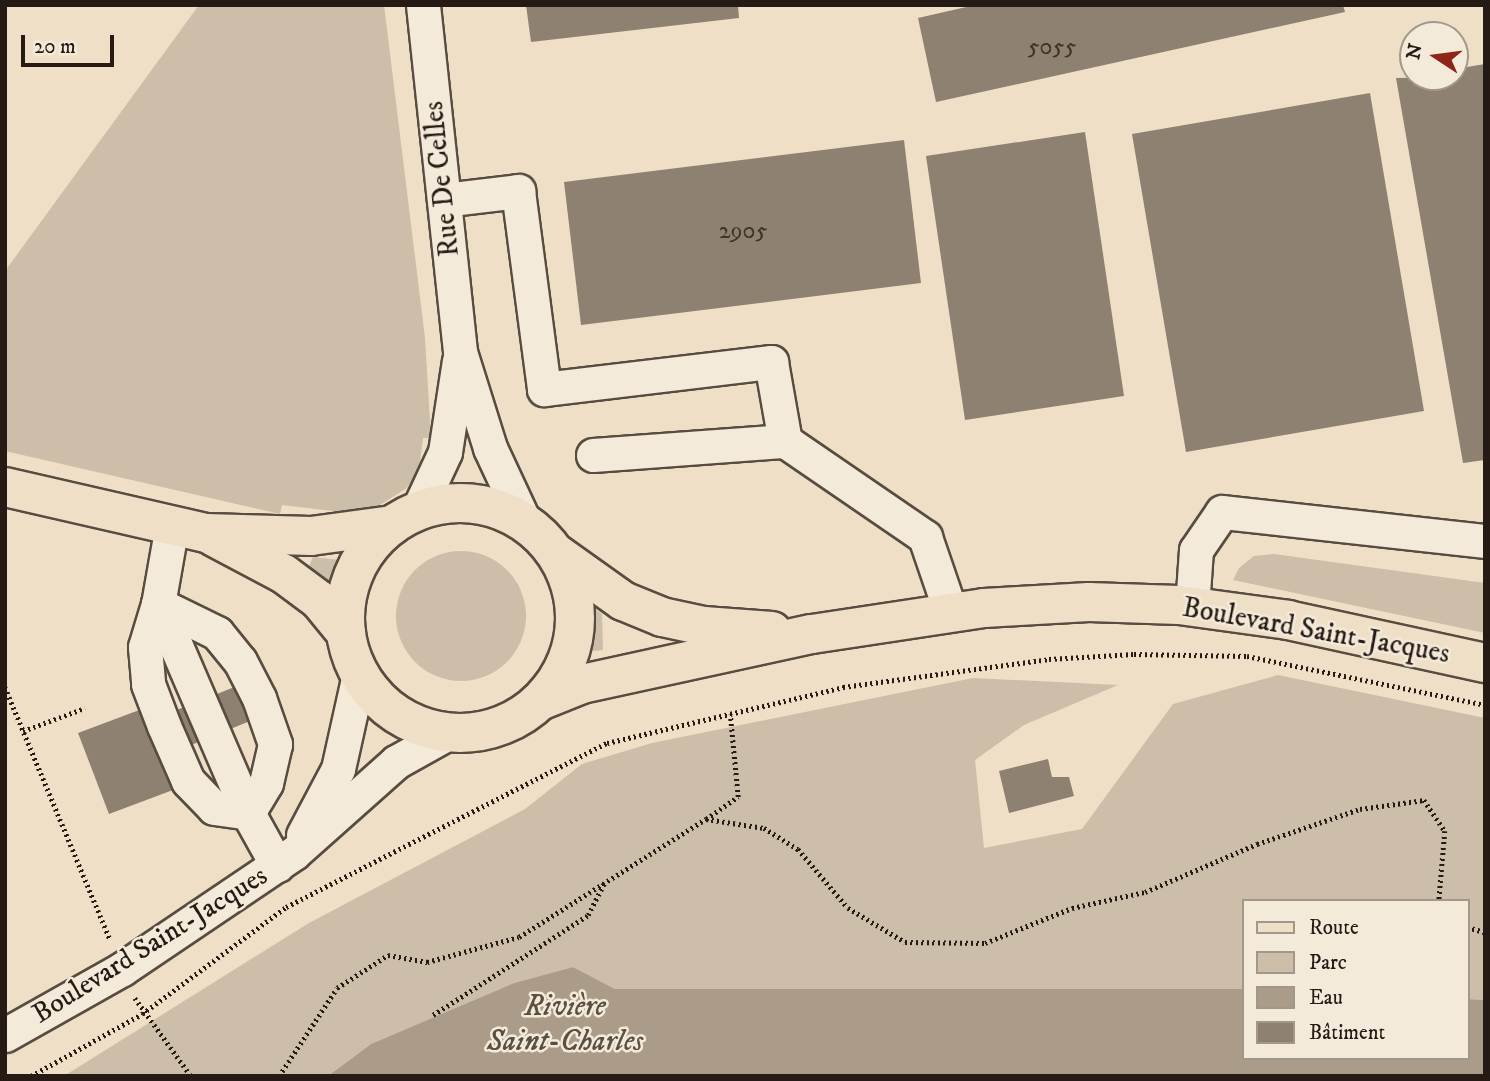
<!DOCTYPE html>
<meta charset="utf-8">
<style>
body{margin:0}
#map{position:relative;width:1490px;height:1081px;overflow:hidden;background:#eedfc6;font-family:"IM FELL DW Pica",serif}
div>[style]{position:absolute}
.green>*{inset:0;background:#ccbea8}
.round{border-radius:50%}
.water>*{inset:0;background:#aa9c89}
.building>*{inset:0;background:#8e8171}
.path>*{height:4.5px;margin-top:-2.25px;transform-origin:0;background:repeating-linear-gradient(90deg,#251b14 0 2px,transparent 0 5.5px)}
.roads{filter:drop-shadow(2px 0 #574c40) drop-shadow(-2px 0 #574c40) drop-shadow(0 2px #574c40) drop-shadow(0 -2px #574c40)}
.minor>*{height:33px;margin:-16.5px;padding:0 16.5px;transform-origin:16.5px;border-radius:16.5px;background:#f4eada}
.major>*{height:38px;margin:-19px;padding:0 19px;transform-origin:19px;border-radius:19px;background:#eedfc6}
.major>.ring{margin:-19px;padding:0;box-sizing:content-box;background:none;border:38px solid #eedfc6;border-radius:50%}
span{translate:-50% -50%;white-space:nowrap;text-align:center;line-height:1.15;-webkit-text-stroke:5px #f4eada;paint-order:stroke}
.number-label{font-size:24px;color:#3f342b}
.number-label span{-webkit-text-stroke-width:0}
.street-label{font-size:28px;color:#251b14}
.water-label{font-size:30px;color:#5a4f43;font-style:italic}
.frame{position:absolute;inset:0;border:7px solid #251b14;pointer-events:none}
.legend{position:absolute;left:1242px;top:899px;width:228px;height:161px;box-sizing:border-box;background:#f4eada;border:2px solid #a1978b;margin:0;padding:9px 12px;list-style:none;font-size:21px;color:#251b14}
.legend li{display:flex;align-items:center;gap:14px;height:35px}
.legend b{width:35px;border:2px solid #a1978b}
.north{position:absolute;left:1399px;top:21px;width:70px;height:70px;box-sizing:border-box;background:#f4eada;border:2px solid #a1978b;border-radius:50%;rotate:283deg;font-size:19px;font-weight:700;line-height:28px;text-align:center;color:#251b14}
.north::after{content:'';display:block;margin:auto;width:24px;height:32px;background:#8f2418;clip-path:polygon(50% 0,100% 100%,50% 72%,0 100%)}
.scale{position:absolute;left:21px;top:35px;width:93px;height:32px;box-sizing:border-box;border:4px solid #251b14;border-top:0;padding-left:9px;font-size:21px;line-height:24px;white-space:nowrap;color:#251b14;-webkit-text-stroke:5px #f4eada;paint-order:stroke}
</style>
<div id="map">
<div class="green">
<i style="clip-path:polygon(199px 5px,384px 5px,425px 338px,431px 438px,423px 438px,419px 469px,407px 488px,375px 508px,350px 513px,282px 505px,280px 514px,5px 451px,5px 271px)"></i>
<i class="round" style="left:396px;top:551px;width:130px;height:130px"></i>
<i style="clip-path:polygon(1274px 554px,1485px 583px,1485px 633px,1233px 580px,1239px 568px,1254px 556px)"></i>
<i style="clip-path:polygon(313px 557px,350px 561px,338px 590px,308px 569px)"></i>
<i style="clip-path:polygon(583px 601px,602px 614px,603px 650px,577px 653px)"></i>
<i style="clip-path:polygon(1278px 675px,1485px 718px,1485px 1000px,1467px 999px,1467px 901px,1243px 901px,1243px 989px,615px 989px,573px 967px,514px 983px,371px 1044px,328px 1076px,64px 1076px,309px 923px,525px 809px,582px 764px,652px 743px,973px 678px,1118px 685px,1024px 725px,975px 760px,984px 848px,1082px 829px,1173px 704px)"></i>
</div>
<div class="water">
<i style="clip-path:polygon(573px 967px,615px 989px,1243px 989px,1243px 1058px,1467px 1058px,1467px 999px,1485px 1000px,1485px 1076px,328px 1076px,371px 1044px,514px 983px)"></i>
</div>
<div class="building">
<i style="clip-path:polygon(526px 5px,738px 5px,739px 18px,531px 42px)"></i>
<i style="clip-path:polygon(975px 5px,1343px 5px,1345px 12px,936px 102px,918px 18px)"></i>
<i style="clip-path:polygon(1485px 64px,1485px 460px,1463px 463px,1396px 78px,1455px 77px,1455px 69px)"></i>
<i style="clip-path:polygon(1370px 93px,1424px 411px,1186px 452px,1132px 134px)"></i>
<i style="clip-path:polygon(1085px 132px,1124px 396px,965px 420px,926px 156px)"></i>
<i style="clip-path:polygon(904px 140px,921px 283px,581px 325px,564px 182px)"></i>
<i style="clip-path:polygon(237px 686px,250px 721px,179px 750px,164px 715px)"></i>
<i style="clip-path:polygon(142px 709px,173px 790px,109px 814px,78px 733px)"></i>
<i style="clip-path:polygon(1048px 759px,1052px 777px,1069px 777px,1074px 796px,1009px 813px,999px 771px)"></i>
</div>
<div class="path">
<i style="left:5px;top:687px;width:273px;rotate:67.4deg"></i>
<i style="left:23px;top:731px;width:66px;rotate:-20.4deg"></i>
<i style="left:706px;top:819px;width:39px;rotate:-35deg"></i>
<i style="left:738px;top:797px;width:83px;rotate:-95.5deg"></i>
<i style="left:1467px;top:927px;width:19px;rotate:16deg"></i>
<i style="left:135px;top:998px;width:96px;rotate:54.3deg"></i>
<i style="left:433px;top:1015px;width:184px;rotate:-32.8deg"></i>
<i style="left:588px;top:915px;width:38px;rotate:-63deg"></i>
<i style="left:31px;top:1076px;width:127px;rotate:-29.2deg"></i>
<i style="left:142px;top:1014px;width:179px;rotate:-36.6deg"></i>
<i style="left:286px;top:907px;width:360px;rotate:-27.1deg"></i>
<i style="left:607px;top:743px;width:243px;rotate:-13.3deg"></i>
<i style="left:843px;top:687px;width:208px;rotate:-7.7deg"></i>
<i style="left:1049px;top:659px;width:85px;rotate:-3.4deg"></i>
<i style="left:1134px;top:654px;width:113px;rotate:1deg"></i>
<i style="left:1247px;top:656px;width:243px;rotate:11.6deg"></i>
<i style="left:279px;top:1076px;width:105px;rotate:-56.6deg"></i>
<i style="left:337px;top:988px;width:61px;rotate:-32.9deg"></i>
<i style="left:388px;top:955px;width:40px;rotate:10deg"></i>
<i style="left:427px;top:962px;width:95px;rotate:-15.2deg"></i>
<i style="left:519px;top:937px;width:221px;rotate:-32.3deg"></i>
<i style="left:706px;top:819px;width:59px;rotate:8.8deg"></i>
<i style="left:764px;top:828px;width:40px;rotate:32deg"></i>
<i style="left:798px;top:849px;width:77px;rotate:49.7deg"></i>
<i style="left:848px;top:908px;width:66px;rotate:30.8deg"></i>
<i style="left:905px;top:942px;width:80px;rotate:0.7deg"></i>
<i style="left:985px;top:943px;width:94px;rotate:-21.9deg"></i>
<i style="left:1072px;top:908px;width:75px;rotate:-12.4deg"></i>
<i style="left:1145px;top:892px;width:122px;rotate:-23.2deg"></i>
<i style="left:1257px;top:844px;width:109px;rotate:-18.8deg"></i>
<i style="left:1360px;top:809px;width:65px;rotate:-8deg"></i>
<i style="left:1424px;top:800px;width:37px;rotate:56deg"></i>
<i style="left:1445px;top:831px;width:70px;rotate:94.9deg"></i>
</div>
<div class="roads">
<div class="minor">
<i style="left:423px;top:5px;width:349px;rotate:83.9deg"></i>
<i style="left:460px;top:352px;width:101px;rotate:72.6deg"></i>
<i style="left:490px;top:448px;width:81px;rotate:65deg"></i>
<i style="left:444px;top:200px;width:75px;rotate:-6.9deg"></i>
<i style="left:518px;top:191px;width:200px;rotate:82.5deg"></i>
<i style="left:544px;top:389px;width:229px;rotate:-6.8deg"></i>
<i style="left:771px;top:362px;width:80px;rotate:80deg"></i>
<i style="left:593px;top:455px;width:193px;rotate:-4.2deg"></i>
<i style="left:785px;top:441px;width:170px;rotate:34.4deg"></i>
<i style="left:925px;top:537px;width:80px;rotate:71.1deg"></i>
<i style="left:418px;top:510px;width:64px;rotate:-65deg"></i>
<i style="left:445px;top:452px;width:92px;rotate:-81.3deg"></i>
<i style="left:172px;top:525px;width:80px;rotate:100deg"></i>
<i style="left:158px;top:604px;width:66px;rotate:26.2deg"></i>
<i style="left:217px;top:633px;width:36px;rotate:51deg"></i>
<i style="left:240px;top:661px;width:42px;rotate:62.8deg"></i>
<i style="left:259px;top:698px;width:49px;rotate:70.8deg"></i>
<i style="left:275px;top:744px;width:40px;rotate:103deg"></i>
<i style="left:266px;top:783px;width:35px;rotate:121deg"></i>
<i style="left:248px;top:813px;width:60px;rotate:60.9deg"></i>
<i style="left:158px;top:604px;width:45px;rotate:106.8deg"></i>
<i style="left:145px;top:647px;width:37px;rotate:85deg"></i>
<i style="left:148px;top:684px;width:45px;rotate:69.1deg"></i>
<i style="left:164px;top:726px;width:60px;rotate:66.4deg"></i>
<i style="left:188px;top:781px;width:37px;rotate:46deg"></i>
<i style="left:214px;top:808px;width:34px;rotate:8deg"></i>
<i style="left:158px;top:604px;width:228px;rotate:66.7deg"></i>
<i style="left:1192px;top:607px;width:57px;rotate:-86deg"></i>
<i style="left:1196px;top:550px;width:46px;rotate:-55.6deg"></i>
<i style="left:1222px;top:512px;width:265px;rotate:6.3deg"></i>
<i style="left:303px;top:835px;width:75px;rotate:-62.1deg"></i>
<i style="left:338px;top:769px;width:97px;rotate:-77.5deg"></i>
<i style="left:5px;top:1035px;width:134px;rotate:-29.4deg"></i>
<i style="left:122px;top:969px;width:207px;rotate:-34deg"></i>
<i style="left:294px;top:853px;width:137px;rotate:-41.7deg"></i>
<i style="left:396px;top:762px;width:60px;rotate:-29.1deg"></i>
</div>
<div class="major">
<i style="left:5px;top:487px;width:206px;rotate:12.9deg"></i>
<i style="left:206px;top:533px;width:105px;rotate:1.6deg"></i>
<i style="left:311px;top:536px;width:82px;rotate:-7.7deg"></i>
<i class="ring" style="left:345px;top:503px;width:192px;height:192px"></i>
<i style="left:214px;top:537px;width:79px;rotate:27.9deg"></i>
<i style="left:284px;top:574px;width:44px;rotate:36.6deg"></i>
<i style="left:319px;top:600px;width:43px;rotate:50.7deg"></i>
<i style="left:557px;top:554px;width:81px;rotate:35.5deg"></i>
<i style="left:623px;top:601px;width:42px;rotate:22.3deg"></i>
<i style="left:662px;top:617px;width:43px;rotate:12.1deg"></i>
<i style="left:704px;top:626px;width:68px;rotate:4.2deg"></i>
<i style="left:540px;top:701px;width:45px;rotate:-22deg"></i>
<i style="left:582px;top:684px;width:235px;rotate:-12.3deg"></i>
<i style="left:812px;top:634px;width:174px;rotate:-8.6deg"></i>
<i style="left:984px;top:608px;width:105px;rotate:-3.3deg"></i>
<i style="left:1089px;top:602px;width:90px;rotate:1.9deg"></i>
<i style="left:1179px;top:605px;width:110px;rotate:7.8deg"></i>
<i style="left:1288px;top:620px;width:202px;rotate:12.3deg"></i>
</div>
</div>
<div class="number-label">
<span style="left:1052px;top:48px">5055</span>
<span style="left:743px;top:232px">2905</span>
</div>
<div class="street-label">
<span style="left:442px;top:179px;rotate:-96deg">Rue De Celles</span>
<span style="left:1316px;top:631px;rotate:10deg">Boulevard Saint-Jacques</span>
<span style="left:150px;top:945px;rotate:-32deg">Boulevard Saint-Jacques</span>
</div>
<div class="water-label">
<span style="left:565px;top:1024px">Rivière<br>Saint-Charles</span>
</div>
<div class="frame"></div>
<ul class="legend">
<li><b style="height:9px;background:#eedfc6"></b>Route</li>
<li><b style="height:19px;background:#ccbea8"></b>Parc</li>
<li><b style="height:19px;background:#aa9c89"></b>Eau</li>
<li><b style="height:19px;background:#8e8171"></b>Bâtiment</li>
</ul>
<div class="north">N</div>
<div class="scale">20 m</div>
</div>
